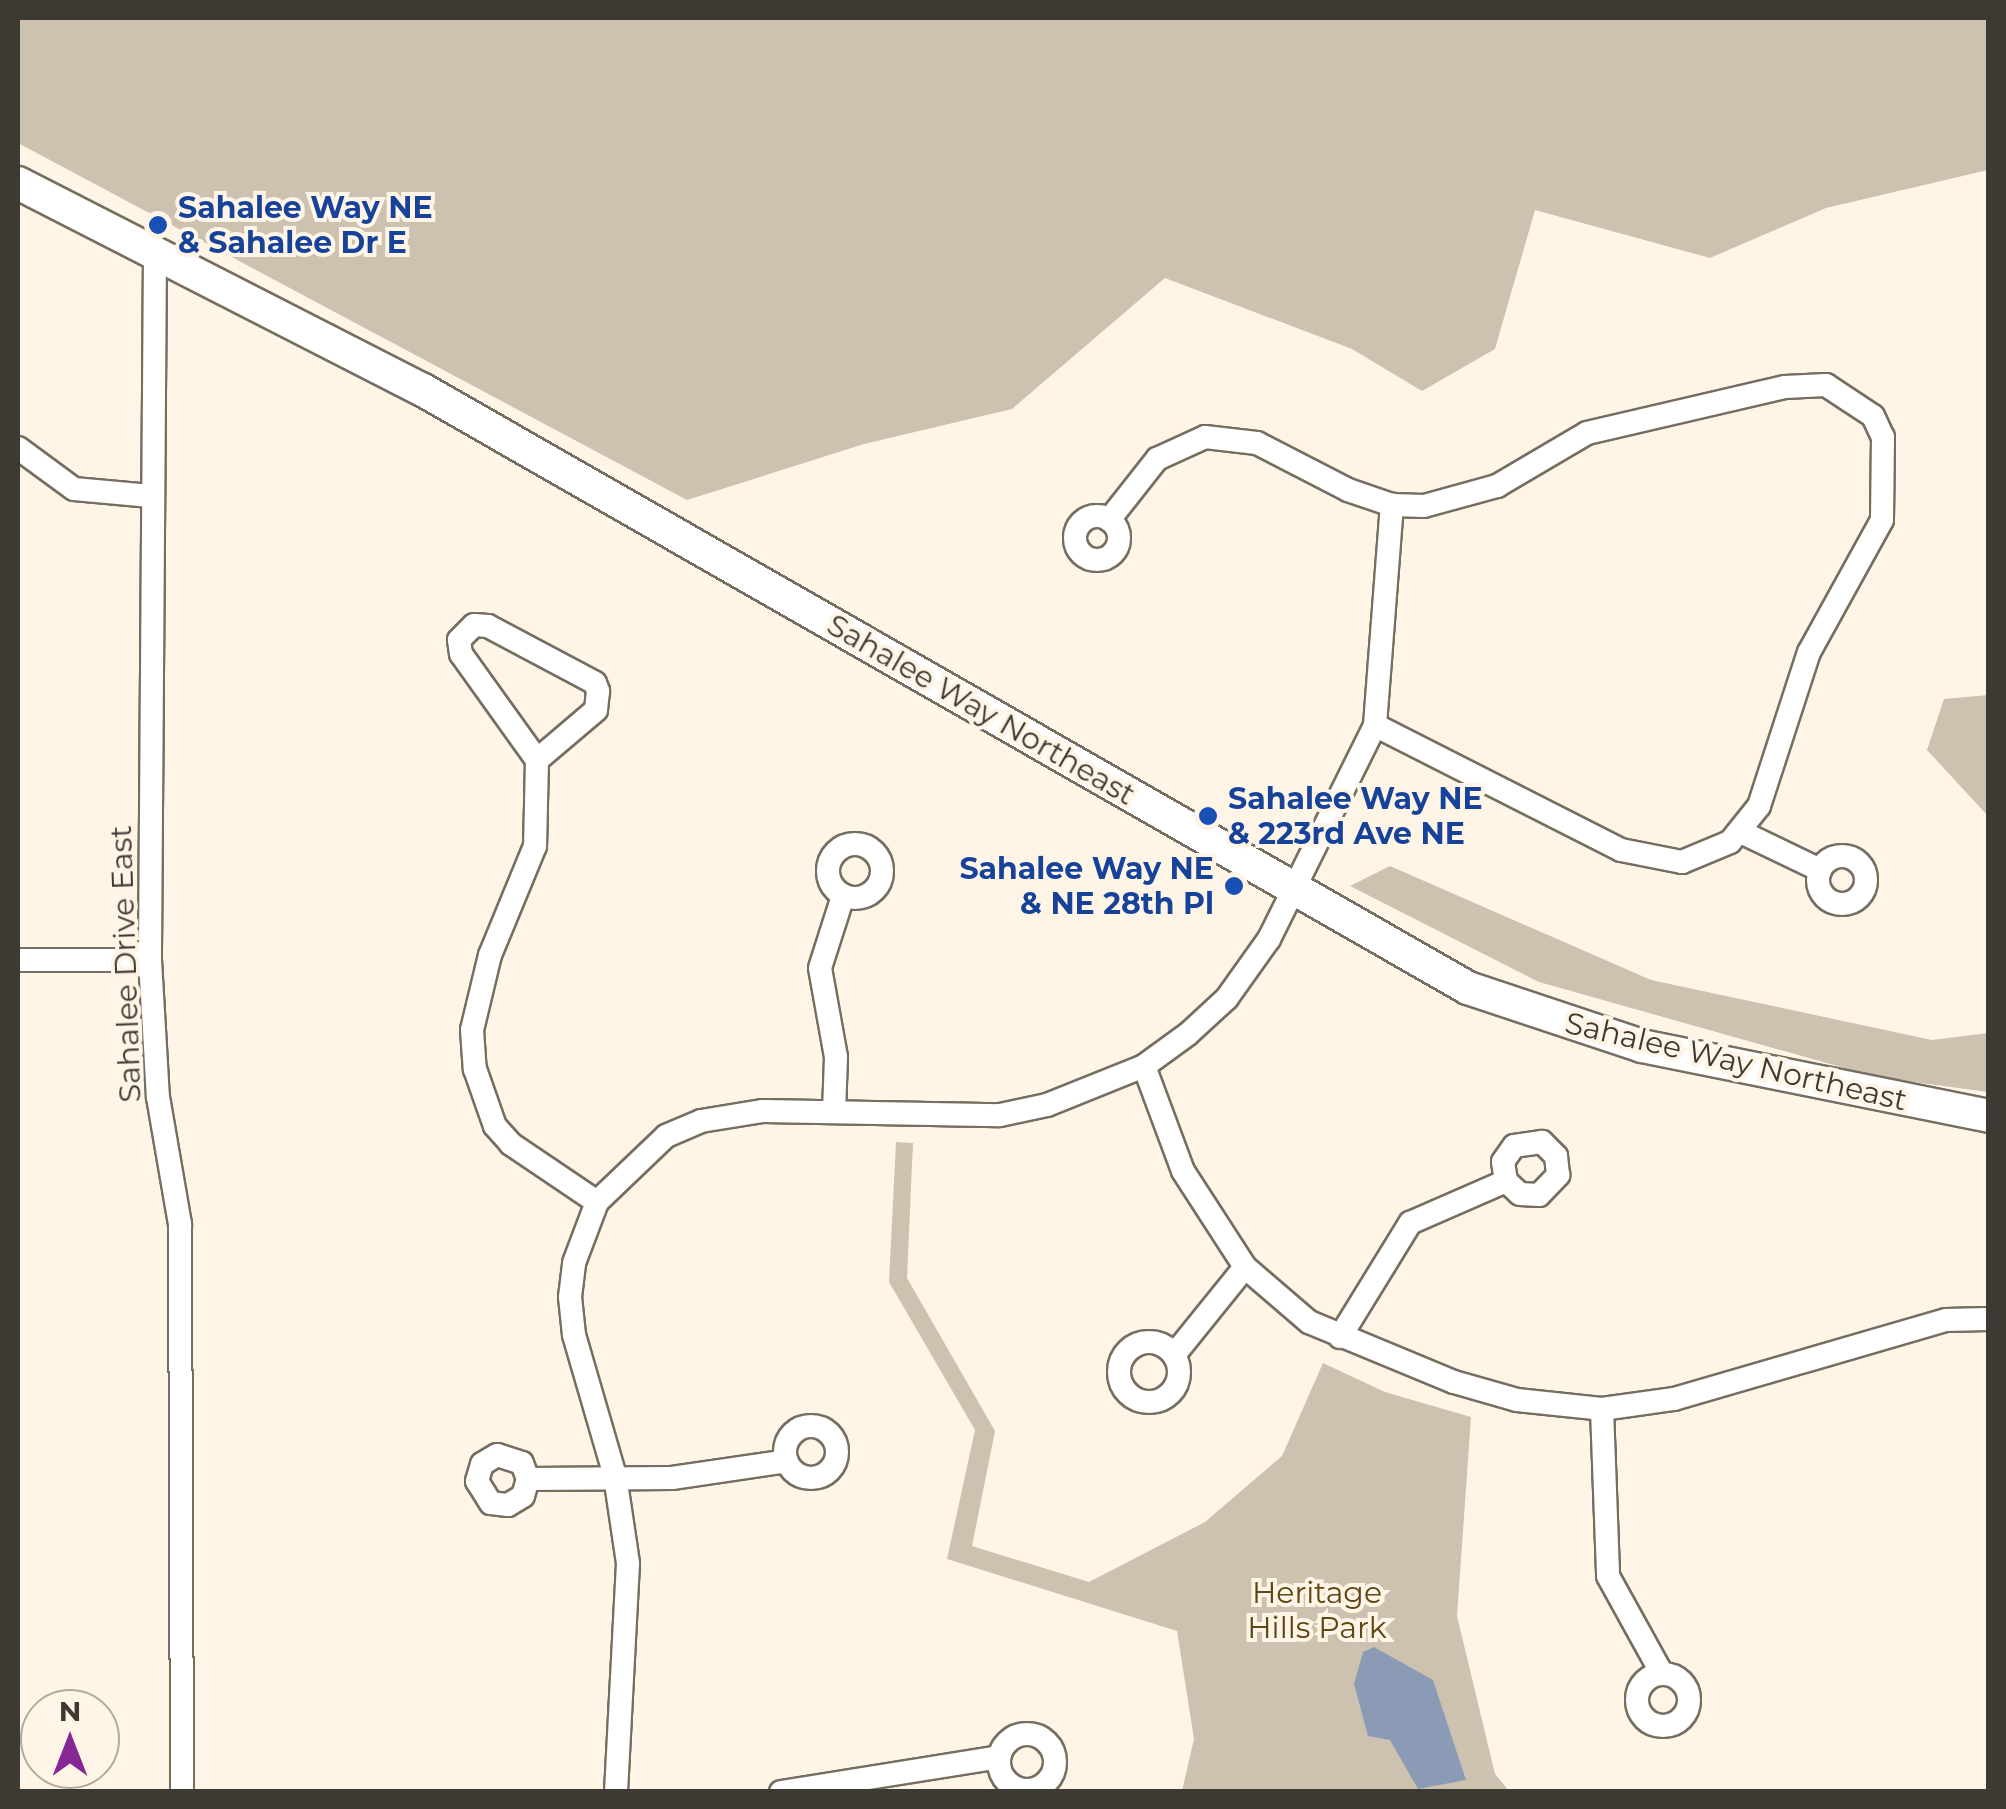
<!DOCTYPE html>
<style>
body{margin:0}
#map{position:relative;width:2006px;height:1809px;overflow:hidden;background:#fff5e6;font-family:Montserrat,sans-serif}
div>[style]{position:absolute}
.green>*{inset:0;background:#cdc2af}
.water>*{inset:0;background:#8c9bb5}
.roads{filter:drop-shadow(2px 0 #766e60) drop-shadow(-2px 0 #766e60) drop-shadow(0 2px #766e60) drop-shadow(0 -2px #766e60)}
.street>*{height:22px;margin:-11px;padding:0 11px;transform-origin:11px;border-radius:11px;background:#fff}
.street>.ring{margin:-11px;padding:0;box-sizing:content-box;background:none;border:22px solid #fff;border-radius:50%}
.secondary>*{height:32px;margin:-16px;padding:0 16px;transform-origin:16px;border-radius:16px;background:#fff}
.dots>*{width:28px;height:28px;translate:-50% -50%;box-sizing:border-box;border:5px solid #fff5e6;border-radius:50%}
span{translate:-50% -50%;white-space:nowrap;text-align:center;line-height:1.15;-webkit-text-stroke:8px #fff5e6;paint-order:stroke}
.transit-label{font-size:30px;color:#164399;font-weight:700}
.left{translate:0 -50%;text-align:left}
.right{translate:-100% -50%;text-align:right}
.street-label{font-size:30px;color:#3d3933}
.park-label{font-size:30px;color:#5f4616}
.frame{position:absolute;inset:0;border:20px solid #3d3933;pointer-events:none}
.north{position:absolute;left:20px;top:1689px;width:100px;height:100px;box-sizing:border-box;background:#fff5e6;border:2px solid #b1aa9e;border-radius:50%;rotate:0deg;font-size:28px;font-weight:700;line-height:40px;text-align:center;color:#3d3933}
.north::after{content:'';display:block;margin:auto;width:35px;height:45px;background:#852893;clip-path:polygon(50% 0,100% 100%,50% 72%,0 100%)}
</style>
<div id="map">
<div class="green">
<i style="clip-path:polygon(18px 18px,1988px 18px,1988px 170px,1826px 208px,1710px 258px,1535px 210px,1495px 349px,1422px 391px,1352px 349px,1165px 278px,1012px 409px,864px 444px,687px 500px,18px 143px)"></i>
<i style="clip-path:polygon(1988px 695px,1988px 816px,1927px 750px,1944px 699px)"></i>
<i style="clip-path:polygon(1390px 866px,1651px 980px,1932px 1040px,1988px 1033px,1988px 1092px,1876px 1077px,1539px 982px,1350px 886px)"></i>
<i style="clip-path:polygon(896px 1142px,913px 1143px,907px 1278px,995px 1431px,972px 1546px,1089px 1582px,1205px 1522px,1282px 1456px,1323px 1363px,1385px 1392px,1471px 1417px,1457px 1616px,1495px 1774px,1509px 1791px,1182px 1791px,1194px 1739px,1177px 1631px,947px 1559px,975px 1430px,889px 1282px)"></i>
</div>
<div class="water">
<i style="clip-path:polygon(1374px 1647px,1433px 1680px,1466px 1780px,1418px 1789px,1390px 1740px,1368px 1736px,1354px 1684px,1363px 1652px)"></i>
</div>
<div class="roads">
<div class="street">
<i style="left:155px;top:253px;width:707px;rotate:90.41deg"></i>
<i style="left:150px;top:960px;width:137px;rotate:86.7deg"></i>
<i style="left:158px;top:1097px;width:129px;rotate:80.2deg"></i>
<i style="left:180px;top:1224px;width:568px;rotate:89.8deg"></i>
<i style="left:18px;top:448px;width:69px;rotate:36.2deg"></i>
<i style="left:74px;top:489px;width:77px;rotate:5.2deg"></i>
<i class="ring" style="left:1075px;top:516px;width:22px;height:22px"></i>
<i style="left:1109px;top:520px;width:78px;rotate:-51.8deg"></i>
<i style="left:1157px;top:459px;width:53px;rotate:-24.6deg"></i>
<i style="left:1205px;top:437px;width:52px;rotate:6.6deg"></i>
<i style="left:1257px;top:443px;width:102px;rotate:27.3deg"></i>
<i style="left:1348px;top:490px;width:46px;rotate:18.8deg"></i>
<i style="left:1392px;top:505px;width:32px;rotate:2deg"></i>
<i style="left:1424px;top:506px;width:76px;rotate:-15.3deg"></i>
<i style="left:1497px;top:486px;width:104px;rotate:-30.5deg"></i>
<i style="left:1587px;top:433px;width:203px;rotate:-13.1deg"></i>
<i style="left:1785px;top:387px;width:41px;rotate:-2.8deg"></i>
<i style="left:1826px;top:385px;width:56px;rotate:33.4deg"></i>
<i style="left:1873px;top:416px;width:23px;rotate:65deg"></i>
<i style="left:1883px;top:437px;width:83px;rotate:90.7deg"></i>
<i style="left:1882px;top:520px;width:151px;rotate:118.9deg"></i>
<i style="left:1809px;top:652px;width:162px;rotate:108deg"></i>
<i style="left:1759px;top:806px;width:46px;rotate:128.9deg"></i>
<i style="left:1730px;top:842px;width:52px;rotate:157.4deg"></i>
<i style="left:1682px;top:862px;width:62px;rotate:-168.9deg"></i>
<i style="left:1621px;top:850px;width:276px;rotate:-153.1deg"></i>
<i style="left:537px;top:760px;width:130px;rotate:-125.6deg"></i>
<i style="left:461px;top:654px;width:14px;rotate:-98deg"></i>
<i style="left:459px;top:640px;width:21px;rotate:-45deg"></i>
<i style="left:474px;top:625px;width:14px;rotate:4deg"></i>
<i style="left:488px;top:626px;width:121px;rotate:28deg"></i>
<i style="left:595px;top:683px;width:9px;rotate:69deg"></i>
<i style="left:598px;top:691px;width:19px;rotate:96deg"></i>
<i style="left:596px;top:710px;width:77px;rotate:139.7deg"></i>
<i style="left:537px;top:760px;width:86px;rotate:91.3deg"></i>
<i style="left:535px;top:846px;width:118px;rotate:112.4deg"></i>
<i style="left:490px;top:955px;width:77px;rotate:103.5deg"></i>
<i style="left:472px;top:1030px;width:39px;rotate:86deg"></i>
<i style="left:475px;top:1069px;width:60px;rotate:70.7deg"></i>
<i style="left:495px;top:1126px;width:24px;rotate:48deg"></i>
<i style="left:511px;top:1144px;width:104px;rotate:34deg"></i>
<i style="left:1741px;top:832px;width:88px;rotate:25.7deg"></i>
<i class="ring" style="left:828px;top:844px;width:32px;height:32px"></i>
<i class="ring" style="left:1818px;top:856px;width:26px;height:26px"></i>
<i style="left:18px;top:960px;width:132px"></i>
<i style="left:1144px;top:1066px;width:112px;rotate:69.6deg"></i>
<i style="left:1183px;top:1171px;width:114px;rotate:57.1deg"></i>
<i style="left:1245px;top:1267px;width:84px;rotate:40.7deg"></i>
<i style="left:1309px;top:1322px;width:157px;rotate:22.5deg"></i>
<i style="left:1454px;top:1382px;width:66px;rotate:15.9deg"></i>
<i style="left:1517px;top:1400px;width:85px;rotate:6deg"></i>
<i style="left:1602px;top:1409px;width:73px;rotate:-7.9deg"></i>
<i style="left:1674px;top:1399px;width:283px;rotate:-16.2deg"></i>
<i style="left:1946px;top:1320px;width:42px;rotate:-1.4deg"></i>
<i style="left:834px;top:1112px;width:55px;rotate:-87.9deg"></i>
<i style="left:836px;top:1057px;width:90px;rotate:-100.2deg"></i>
<i style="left:820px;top:968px;width:76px;rotate:-72.3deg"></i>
<i style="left:1340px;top:1337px;width:134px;rotate:-58.4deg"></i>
<i style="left:1410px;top:1223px;width:105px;rotate:-23.6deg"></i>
<i style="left:1506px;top:1181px;width:19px;rotate:43deg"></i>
<i style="left:1520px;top:1194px;width:19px;rotate:3deg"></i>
<i style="left:1539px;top:1195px;width:28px;rotate:-46deg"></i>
<i style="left:1558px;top:1175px;width:19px;rotate:-96deg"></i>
<i style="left:1556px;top:1156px;width:20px;rotate:-135deg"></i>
<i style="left:1542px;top:1142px;width:28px;rotate:172deg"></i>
<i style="left:1514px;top:1146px;width:19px;rotate:125deg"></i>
<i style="left:1503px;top:1162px;width:19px;rotate:81deg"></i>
<i class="ring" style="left:1119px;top:1342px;width:38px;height:38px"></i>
<i style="left:1174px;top:1355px;width:113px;rotate:-51.1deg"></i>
<i style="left:1602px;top:1409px;width:167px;rotate:87.9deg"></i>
<i style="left:1608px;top:1576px;width:112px;rotate:61.1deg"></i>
<i class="ring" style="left:785px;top:1426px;width:30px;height:30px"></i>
<i style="left:528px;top:1479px;width:17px;rotate:-111deg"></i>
<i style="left:522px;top:1463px;width:26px;rotate:-162deg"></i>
<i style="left:497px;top:1455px;width:17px;rotate:149deg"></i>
<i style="left:482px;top:1464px;width:18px;rotate:106deg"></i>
<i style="left:477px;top:1481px;width:26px;rotate:58deg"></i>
<i style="left:491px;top:1503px;width:17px;rotate:7deg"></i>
<i style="left:508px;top:1505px;width:17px;rotate:-31deg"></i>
<i style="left:523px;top:1496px;width:18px;rotate:-74deg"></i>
<i style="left:528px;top:1479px;width:144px;rotate:-0.4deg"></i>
<i style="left:672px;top:1478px;width:116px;rotate:-8.4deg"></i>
<i class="ring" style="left:1637px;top:1674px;width:30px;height:30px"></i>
<i class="ring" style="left:999px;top:1734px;width:34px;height:34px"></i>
<i style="left:616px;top:1792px;width:229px;rotate:-87deg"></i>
<i style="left:628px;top:1563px;width:88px;rotate:-98.5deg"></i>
<i style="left:615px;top:1476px;width:147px;rotate:-106.2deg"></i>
<i style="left:574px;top:1335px;width:38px;rotate:-96deg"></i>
<i style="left:570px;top:1297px;width:34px;rotate:-83deg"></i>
<i style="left:574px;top:1263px;width:65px;rotate:-69.3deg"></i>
<i style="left:597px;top:1202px;width:95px;rotate:-43.7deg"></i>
<i style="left:666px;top:1136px;width:38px;rotate:-23deg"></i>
<i style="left:701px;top:1121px;width:63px;rotate:-9.2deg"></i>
<i style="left:763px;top:1111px;width:237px;rotate:1deg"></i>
<i style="left:1000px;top:1115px;width:48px;rotate:-12deg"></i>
<i style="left:1047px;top:1105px;width:105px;rotate:-21.9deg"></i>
<i style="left:1144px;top:1066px;width:54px;rotate:-36deg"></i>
<i style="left:1188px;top:1034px;width:53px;rotate:-42.7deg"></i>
<i style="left:1227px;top:998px;width:72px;rotate:-54.6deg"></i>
<i style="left:1269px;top:939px;width:239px;rotate:-63.6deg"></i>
<i style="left:1375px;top:725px;width:221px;rotate:-85.6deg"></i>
<i style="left:781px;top:1792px;width:221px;rotate:-9.1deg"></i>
</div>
<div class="secondary">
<i style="left:18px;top:183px;width:455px;rotate:27.1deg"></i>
<i style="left:423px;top:390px;width:1204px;rotate:29.78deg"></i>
<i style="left:1468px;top:988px;width:183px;rotate:18.4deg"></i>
<i style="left:1642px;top:1046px;width:353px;rotate:11.4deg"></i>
</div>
</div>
<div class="dots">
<i style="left:158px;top:225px;background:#1a4fb4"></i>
<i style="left:1208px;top:816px;background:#1a4fb4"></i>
<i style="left:1234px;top:886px;background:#1a4fb4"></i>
</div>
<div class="transit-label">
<span class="left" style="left:178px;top:225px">Sahalee Way NE<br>&amp; Sahalee Dr E</span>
<span class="left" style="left:1228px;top:816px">Sahalee Way NE<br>&amp; 223rd Ave NE</span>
<span class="right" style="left:1214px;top:886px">Sahalee Way NE<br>&amp; NE 28th Pl</span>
</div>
<div class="street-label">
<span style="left:981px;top:710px;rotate:30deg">Sahalee Way Northeast</span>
<span style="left:126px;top:964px;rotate:-92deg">Sahalee Drive East</span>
<span style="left:1736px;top:1062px;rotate:13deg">Sahalee Way Northeast</span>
</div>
<div class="park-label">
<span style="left:1317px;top:1610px">Heritage<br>Hills Park</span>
</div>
<div class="frame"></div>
<div class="north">N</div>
</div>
